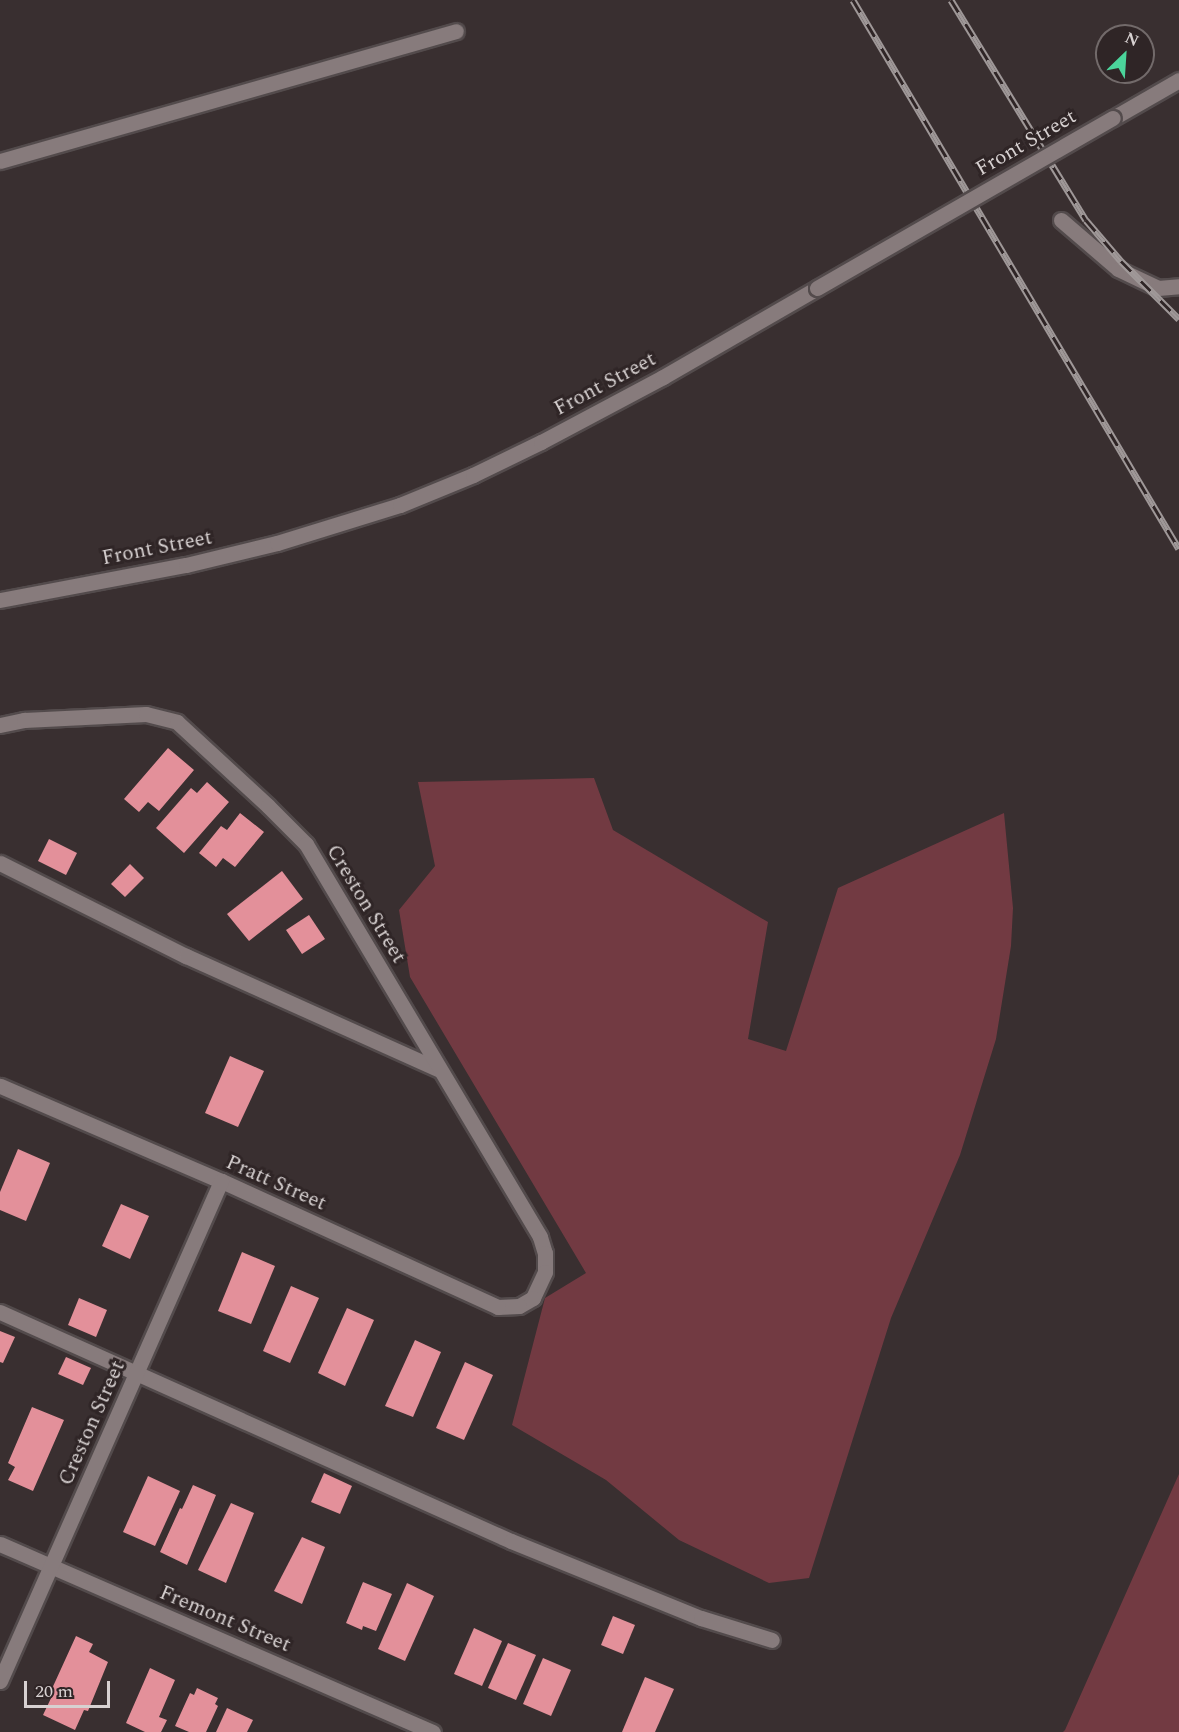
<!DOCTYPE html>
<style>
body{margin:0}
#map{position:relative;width:1179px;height:1732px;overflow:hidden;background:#392f30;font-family:Spectral,serif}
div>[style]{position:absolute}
.green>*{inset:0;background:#723a42}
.building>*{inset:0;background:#e3909a}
.roads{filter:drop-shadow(2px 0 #534b4c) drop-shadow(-2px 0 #534b4c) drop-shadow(0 2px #534b4c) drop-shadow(0 -2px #534b4c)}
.service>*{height:15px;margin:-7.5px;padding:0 7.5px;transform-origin:7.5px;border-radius:7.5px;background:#877b7c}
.minor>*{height:15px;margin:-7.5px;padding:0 7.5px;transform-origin:7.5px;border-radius:7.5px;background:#877b7c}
.tertiary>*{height:15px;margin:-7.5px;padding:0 7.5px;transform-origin:7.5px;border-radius:7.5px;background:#877b7c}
.rail>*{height:7px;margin-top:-3.5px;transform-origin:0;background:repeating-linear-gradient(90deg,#2f2526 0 14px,#9f9898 0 28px);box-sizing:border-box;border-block:2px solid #9f9898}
.bridges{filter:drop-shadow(2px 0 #534b4c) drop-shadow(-2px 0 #534b4c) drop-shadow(0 2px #534b4c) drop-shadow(0 -2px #534b4c)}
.tertiary-bridge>*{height:15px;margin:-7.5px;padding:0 7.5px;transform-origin:7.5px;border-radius:7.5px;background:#877b7c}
span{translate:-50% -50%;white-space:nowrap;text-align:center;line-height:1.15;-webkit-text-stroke:6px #2f2526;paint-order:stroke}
.street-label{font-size:21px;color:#d7d1d1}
.north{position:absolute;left:1095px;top:24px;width:60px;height:60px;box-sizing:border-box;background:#2f2526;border:2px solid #726a6a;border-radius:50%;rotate:25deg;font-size:16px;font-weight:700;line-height:24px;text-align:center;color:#d7d1d1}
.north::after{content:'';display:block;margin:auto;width:21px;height:27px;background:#4bd49b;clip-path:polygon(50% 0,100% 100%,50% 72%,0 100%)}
.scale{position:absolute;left:24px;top:1681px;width:86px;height:27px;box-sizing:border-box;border:3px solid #d7d1d1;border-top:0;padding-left:8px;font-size:18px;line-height:21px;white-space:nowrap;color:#d7d1d1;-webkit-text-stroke:4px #2f2526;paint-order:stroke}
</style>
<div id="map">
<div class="green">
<i style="clip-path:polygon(594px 778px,613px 830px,768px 922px,748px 1039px,786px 1051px,838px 888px,1004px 813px,1013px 908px,1011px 946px,996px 1039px,960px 1155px,891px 1318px,809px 1578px,769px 1583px,679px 1540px,606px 1480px,512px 1425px,545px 1298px,586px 1273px,410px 977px,399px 910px,435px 866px,418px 782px)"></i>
<i style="clip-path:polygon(1179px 1474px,1179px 1732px,1063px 1732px,1065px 1730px)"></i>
</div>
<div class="building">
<i style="clip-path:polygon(168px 748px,194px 770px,159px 811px,148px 802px,139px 812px,124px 799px)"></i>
<i style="clip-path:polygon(207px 782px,229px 802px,184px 853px,156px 828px,191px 788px,197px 793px)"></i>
<i style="clip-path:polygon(240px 813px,264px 832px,235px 867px,223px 858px,216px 867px,199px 853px,221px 826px,227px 830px)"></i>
<i style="clip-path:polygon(49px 839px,77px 853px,66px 875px,38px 861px)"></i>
<i style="clip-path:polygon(130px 864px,144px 878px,125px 897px,111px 884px)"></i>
<i style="clip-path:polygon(282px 871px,303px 899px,249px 941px,227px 914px)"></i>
<i style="clip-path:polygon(309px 915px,325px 939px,302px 954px,286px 930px)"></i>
<i style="clip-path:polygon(230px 1056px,264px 1071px,238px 1127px,205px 1113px)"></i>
<i style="clip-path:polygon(18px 1149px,50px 1163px,26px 1221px,0 1210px,0 1192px)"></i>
<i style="clip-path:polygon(121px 1204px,149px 1216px,130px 1259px,102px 1246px)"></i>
<i style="clip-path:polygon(242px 1252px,275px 1266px,251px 1324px,218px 1311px)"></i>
<i style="clip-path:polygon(291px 1286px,319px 1298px,290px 1363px,263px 1351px)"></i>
<i style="clip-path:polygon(79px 1298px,107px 1310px,96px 1337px,68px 1325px)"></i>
<i style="clip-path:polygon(347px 1308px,374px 1320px,345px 1386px,318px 1373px)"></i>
<i style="clip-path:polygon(0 1331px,15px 1337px,3px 1363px,0 1362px)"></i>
<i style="clip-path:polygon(415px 1340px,441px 1352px,413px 1417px,385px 1406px)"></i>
<i style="clip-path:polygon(66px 1357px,91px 1368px,83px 1385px,58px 1374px)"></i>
<i style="clip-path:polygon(465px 1362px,493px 1375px,464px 1440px,436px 1428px)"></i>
<i style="clip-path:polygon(32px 1407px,64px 1420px,33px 1491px,8px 1480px,15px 1467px,8px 1463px)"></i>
<i style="clip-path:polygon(324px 1473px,352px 1486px,340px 1514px,311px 1502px)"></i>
<i style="clip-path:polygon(148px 1476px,180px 1491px,155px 1546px,123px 1532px)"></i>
<i style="clip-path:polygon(193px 1485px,216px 1495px,187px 1565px,160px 1552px,180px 1508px,182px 1509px)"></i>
<i style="clip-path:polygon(231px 1503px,254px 1513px,226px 1583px,198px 1570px)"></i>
<i style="clip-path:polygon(302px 1537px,325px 1547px,302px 1604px,274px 1591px)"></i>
<i style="clip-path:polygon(363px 1582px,392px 1594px,376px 1631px,363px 1626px,362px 1630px,346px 1623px)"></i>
<i style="clip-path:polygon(407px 1583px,434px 1596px,405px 1661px,378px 1649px)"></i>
<i style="clip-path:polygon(613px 1616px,635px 1625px,623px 1654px,601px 1645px)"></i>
<i style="clip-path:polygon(474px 1628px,502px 1641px,482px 1686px,454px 1674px)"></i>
<i style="clip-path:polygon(76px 1636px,93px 1644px,89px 1652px,108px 1662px,88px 1711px,84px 1710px,75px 1730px,43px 1715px,53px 1694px,50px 1693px)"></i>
<i style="clip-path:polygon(508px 1643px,536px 1655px,516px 1700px,488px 1688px)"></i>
<i style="clip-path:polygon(543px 1658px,571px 1670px,551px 1716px,523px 1704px)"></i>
<i style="clip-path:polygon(150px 1668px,175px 1680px,159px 1717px,167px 1720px,161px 1732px,145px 1732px,126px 1723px)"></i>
<i style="clip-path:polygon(645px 1677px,674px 1689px,655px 1732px,622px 1732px)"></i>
<i style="clip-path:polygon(197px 1688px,218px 1698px,215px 1704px,218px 1706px,206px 1732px,189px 1732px,175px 1726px,190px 1693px,194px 1695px)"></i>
<i style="clip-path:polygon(227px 1708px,253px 1720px,247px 1732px,216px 1732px)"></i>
</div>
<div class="roads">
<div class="service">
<i style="left:0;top:161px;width:474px;rotate:-15.9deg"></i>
<i style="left:1061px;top:220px;width:75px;rotate:40.7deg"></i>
<i style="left:1118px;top:269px;width:44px;rotate:25.4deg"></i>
<i style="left:1158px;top:288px;width:21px;rotate:-5deg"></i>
<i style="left:0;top:863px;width:208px;rotate:26.6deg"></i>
<i style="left:186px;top:956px;width:278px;rotate:24.2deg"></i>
<i style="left:0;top:1312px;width:560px;rotate:24.14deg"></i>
<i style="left:511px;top:1541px;width:205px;rotate:22.1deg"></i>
<i style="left:701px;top:1618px;width:74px;rotate:17.2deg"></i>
</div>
<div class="minor">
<i style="left:0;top:725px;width:25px;rotate:-12deg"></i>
<i style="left:24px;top:720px;width:122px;rotate:-2.8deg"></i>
<i style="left:146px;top:714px;width:32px;rotate:14deg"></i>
<i style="left:177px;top:722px;width:124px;rotate:42.7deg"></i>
<i style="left:268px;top:806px;width:54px;rotate:45deg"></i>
<i style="left:306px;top:844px;width:457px;rotate:59.2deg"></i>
<i style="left:540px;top:1237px;width:17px;rotate:73deg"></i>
<i style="left:545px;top:1253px;width:19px;rotate:90deg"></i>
<i style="left:545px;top:1272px;width:29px;rotate:115deg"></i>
<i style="left:533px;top:1298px;width:16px;rotate:150deg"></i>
<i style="left:519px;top:1306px;width:21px;rotate:177deg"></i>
<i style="left:498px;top:1307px;width:304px;rotate:-155.5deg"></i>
<i style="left:221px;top:1181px;width:241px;rotate:-156.7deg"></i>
<i style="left:0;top:1544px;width:472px;rotate:23.5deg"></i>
<i style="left:0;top:1681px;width:547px;rotate:-66.15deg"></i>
</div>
<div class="tertiary">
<i style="left:1113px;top:118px;width:76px;rotate:-29.9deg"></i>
<i style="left:0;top:600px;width:189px;rotate:-10.7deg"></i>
<i style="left:186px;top:565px;width:94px;rotate:-13.6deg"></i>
<i style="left:277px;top:543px;width:129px;rotate:-17.2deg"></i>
<i style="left:400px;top:505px;width:79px;rotate:-22.3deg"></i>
<i style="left:473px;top:475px;width:76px;rotate:-25.9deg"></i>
<i style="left:541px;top:442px;width:138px;rotate:-28deg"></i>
<i style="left:663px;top:377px;width:178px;rotate:-30deg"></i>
</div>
</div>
<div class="rail">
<i style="left:853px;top:0;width:638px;rotate:59.3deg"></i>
<i style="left:951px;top:0;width:258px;rotate:58.5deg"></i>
<i style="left:1086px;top:220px;width:54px;rotate:49.5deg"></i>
<i style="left:1121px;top:261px;width:82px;rotate:45deg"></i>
</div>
<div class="bridges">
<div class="tertiary-bridge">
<i style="left:817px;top:288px;width:341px;rotate:-29.9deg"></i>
</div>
</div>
<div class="street-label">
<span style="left:1026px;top:143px;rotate:-30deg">Front Street</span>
<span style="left:605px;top:384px;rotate:-28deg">Front Street</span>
<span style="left:157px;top:548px;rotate:-11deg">Front Street</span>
<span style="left:366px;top:904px;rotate:59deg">Creston Street</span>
<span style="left:276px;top:1183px;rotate:24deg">Pratt Street</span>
<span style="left:92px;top:1423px;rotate:-66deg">Creston Street</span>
<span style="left:225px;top:1619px;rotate:23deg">Fremont Street</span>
</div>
<div class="north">N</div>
<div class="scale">20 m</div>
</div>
